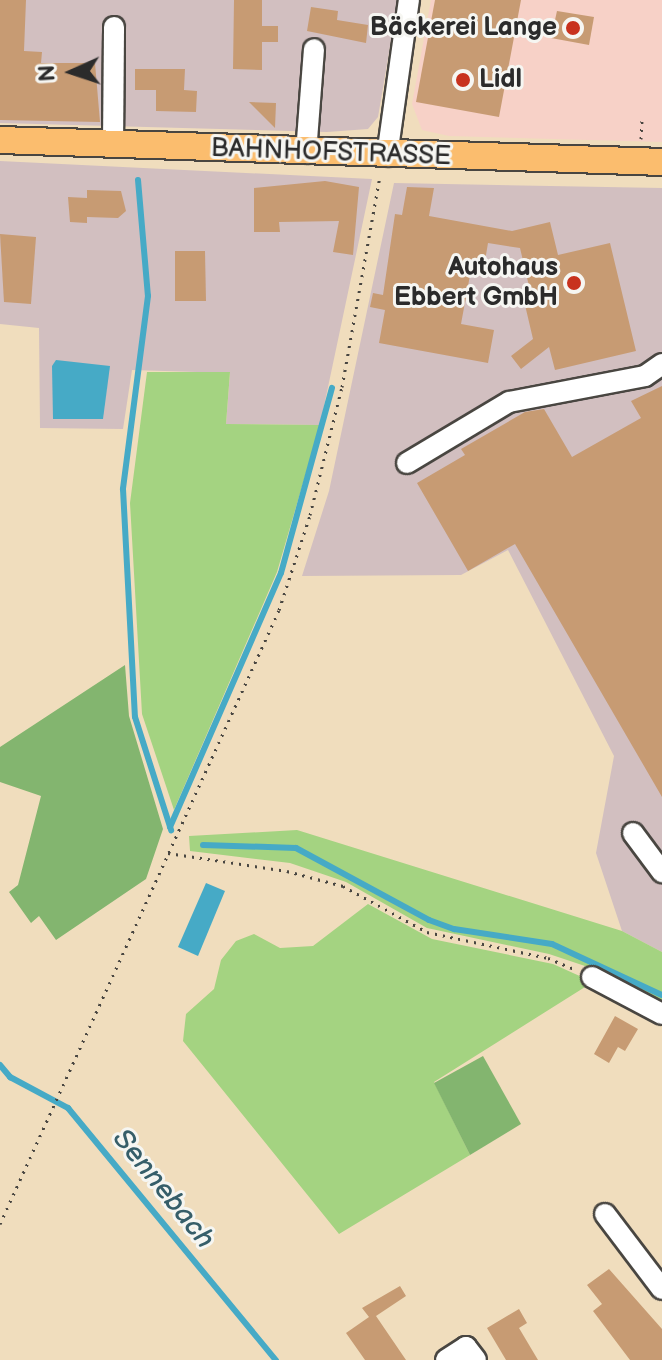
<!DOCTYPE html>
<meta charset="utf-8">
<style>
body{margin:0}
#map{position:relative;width:662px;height:1360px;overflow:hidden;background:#f0ddbd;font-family:"Balsamiq Sans",sans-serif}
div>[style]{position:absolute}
.built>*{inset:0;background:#f7d1c7}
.industrial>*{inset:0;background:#d2bfc0}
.green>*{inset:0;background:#a4d381}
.forest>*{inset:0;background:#83b56f}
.water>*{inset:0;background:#46aac6}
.stream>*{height:6px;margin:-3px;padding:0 3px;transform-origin:3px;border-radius:3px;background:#46aac6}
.building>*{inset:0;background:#c79b73}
.path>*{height:3px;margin-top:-1.5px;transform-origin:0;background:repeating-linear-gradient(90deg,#494641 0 2px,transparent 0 8px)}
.roads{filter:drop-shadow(2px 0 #494641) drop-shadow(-2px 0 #494641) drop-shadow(0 2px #494641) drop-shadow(0 -2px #494641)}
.minor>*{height:20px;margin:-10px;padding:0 10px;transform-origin:10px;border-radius:10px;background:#fff}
.major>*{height:26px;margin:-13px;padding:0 13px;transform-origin:13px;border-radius:13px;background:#fbbd6e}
.dots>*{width:22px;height:22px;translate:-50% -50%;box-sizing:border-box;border:4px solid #f6f6f2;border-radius:50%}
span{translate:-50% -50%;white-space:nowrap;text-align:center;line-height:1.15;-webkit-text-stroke:6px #f6f6f2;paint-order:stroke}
.poi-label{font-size:26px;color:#2b2b2b;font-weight:700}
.right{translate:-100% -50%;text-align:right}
.left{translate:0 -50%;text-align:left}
.street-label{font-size:26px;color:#2b2b2b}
.water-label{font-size:28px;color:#365e69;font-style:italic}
.north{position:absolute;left:32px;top:32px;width:80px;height:80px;-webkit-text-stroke:6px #f6f6f2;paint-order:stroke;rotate:267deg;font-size:22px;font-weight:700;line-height:32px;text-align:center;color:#2b2b2b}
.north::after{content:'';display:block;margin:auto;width:28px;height:36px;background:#2b2b2b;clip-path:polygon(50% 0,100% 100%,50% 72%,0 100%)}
</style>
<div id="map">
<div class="built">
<i style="clip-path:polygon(431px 0,662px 0,662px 142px,449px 136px,422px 130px,412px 104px)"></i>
</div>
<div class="industrial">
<i style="clip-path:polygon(0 0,398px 0,378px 117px,368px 129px,327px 132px,0 123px)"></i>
<i style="clip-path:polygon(0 161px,372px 179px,320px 425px,226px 424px,230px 373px,132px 370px,123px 429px,40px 428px,39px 328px,0 324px)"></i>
<i style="clip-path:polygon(394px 183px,662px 188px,662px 952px,622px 931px,596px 853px,614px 756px,508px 550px,461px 575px,302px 576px,329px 491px)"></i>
</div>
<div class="green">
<i style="clip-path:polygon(147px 372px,230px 372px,226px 424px,320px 425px,277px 572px,174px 810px,142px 714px,130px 503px)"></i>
<i style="clip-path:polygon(297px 830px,622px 931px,662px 952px,662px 1006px,597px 970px,549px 954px,427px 928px,346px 882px,290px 863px,190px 851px,189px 836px)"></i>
<i style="clip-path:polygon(368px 904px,432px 939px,553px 964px,593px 982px,434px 1082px,470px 1155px,339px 1234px,183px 1041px,186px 1014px,214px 989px,221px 960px,236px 941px,254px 934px,280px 948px,313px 946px)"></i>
</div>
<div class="forest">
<i style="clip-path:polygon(125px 665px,129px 716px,163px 829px,146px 879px,56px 940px,39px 916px,31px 923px,9px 892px,18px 885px,41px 796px,0 782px,0 747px)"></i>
<i style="clip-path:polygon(483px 1056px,521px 1124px,470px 1155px,434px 1083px)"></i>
</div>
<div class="water">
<i style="clip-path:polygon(56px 360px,110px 366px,103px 419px,53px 419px,52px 366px)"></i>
<i style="clip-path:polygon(206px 883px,225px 891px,198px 956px,178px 947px)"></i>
</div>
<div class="stream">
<i style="left:138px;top:180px;width:116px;rotate:85.1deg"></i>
<i style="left:148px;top:296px;width:195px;rotate:97.4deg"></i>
<i style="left:123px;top:489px;width:228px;rotate:87deg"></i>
<i style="left:135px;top:717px;width:119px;rotate:72.3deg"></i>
<i style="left:170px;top:827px;width:277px;rotate:-66.4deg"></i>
<i style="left:281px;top:573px;width:192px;rotate:-74.6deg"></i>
<i style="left:203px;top:845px;width:93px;rotate:1.8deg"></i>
<i style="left:296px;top:848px;width:151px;rotate:28.4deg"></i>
<i style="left:429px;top:920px;width:27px;rotate:20deg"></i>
<i style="left:454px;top:929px;width:99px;rotate:8.7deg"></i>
<i style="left:552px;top:944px;width:121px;rotate:24.9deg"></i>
<i style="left:0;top:1065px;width:16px;rotate:50deg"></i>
<i style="left:10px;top:1077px;width:66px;rotate:28.1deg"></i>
<i style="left:68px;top:1108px;width:327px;rotate:50.5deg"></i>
</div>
<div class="building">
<i style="clip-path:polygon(0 0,26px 0,24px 51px,42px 52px,41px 63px,95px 63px,100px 122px,0 120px)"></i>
<i style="clip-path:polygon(234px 0,262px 0,262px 26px,278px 26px,278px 42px,262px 42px,262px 70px,233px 69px)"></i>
<i style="clip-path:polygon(435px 0,521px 0,499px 117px,416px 102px)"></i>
<i style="clip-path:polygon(311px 7px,338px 11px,337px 20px,368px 25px,366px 43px,307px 31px)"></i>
<i style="clip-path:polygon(557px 11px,594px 17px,589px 45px,551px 38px)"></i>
<i style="clip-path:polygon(135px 69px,185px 69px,184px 90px,197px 91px,196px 112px,156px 111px,156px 90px,135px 90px)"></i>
<i style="clip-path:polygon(249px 102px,276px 103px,275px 128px)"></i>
<i style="clip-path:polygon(325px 181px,359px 187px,353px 255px,333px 252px,339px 221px,279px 222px,280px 232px,254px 232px,254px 188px)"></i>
<i style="clip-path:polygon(407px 187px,434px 188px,429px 216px,512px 231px,550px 222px,558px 255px,610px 243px,636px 351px,555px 370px,549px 347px,521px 369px,511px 356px,533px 339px,525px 305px,533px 303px,520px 248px,488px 243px,485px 261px,473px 259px,461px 324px,494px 330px,488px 363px,379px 343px,385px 310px,370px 307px,373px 293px,383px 295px,395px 214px,402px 215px)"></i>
<i style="clip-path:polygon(87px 190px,121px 191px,126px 211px,118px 218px,87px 217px,87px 223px,70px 222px,68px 197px,87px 198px)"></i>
<i style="clip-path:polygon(0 234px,36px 237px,31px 304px,4px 302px)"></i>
<i style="clip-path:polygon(175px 251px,205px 251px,206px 301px,175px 301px)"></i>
<i style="clip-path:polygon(662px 386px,662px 797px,515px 544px,468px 571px,417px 483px,465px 455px,461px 449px,525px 412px,544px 409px,572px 457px,641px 418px,631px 401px)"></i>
<i style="clip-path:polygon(615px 1016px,638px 1029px,625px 1051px,618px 1047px,609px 1063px,594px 1054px)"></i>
<i style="clip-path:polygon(609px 1269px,662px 1329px,662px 1360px,630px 1360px,593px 1311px,602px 1304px,587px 1285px)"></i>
<i style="clip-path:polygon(400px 1286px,406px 1296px,376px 1316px,406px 1360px,365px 1360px,346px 1333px,369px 1317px,362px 1308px)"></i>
<i style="clip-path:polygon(519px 1309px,527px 1323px,519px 1328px,538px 1360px,506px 1360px,487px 1328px)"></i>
</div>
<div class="path">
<i style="left:641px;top:139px;width:20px;rotate:-87deg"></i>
<i style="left:168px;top:853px;width:120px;rotate:8.6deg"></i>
<i style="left:287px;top:871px;width:58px;rotate:15deg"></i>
<i style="left:343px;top:886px;width:96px;rotate:28.7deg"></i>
<i style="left:427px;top:932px;width:124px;rotate:12.1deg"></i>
<i style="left:548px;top:958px;width:30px;rotate:23deg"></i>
<i style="left:0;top:1224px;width:674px;rotate:-65.56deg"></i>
<i style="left:279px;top:610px;width:100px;rotate:-71.9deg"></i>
<i style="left:310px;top:515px;width:132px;rotate:-76deg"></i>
<i style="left:342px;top:387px;width:214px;rotate:-79.8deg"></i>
</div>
<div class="roads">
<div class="minor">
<i style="left:113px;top:145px;width:118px;rotate:-89.5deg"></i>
<i style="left:306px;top:153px;width:104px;rotate:-85.6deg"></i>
<i style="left:387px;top:156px;width:158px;rotate:-82deg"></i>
<i style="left:407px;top:463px;width:119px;rotate:-30.9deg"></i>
<i style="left:509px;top:402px;width:138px;rotate:-10.8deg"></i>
<i style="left:645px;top:376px;width:21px;rotate:-35deg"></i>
<i style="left:633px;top:833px;width:49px;rotate:53.4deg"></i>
<i style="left:592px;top:977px;width:79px;rotate:27.9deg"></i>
<i style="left:605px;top:1214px;width:94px;rotate:52.8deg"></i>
<i style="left:446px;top:1360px;width:24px;rotate:-33deg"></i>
<i style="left:466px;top:1347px;width:16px;rotate:52deg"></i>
</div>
<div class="major">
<i style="left:0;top:140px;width:662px;rotate:1.9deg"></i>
</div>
</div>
<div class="dots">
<i style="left:573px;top:28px;background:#c8321e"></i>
<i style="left:463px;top:80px;background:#c8321e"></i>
<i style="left:574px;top:283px;background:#c8321e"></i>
</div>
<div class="poi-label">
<span class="right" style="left:557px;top:28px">Bäckerei Lange</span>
<span class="left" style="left:479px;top:80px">Lidl</span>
<span class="right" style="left:558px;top:283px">Autohaus<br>Ebbert GmbH</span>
</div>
<div class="street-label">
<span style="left:331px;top:153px;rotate:2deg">BAHNHOFSTRASSE</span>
</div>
<div class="water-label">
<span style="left:163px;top:1189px;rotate:51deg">Sennebach</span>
</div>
<div class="north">N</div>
</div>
